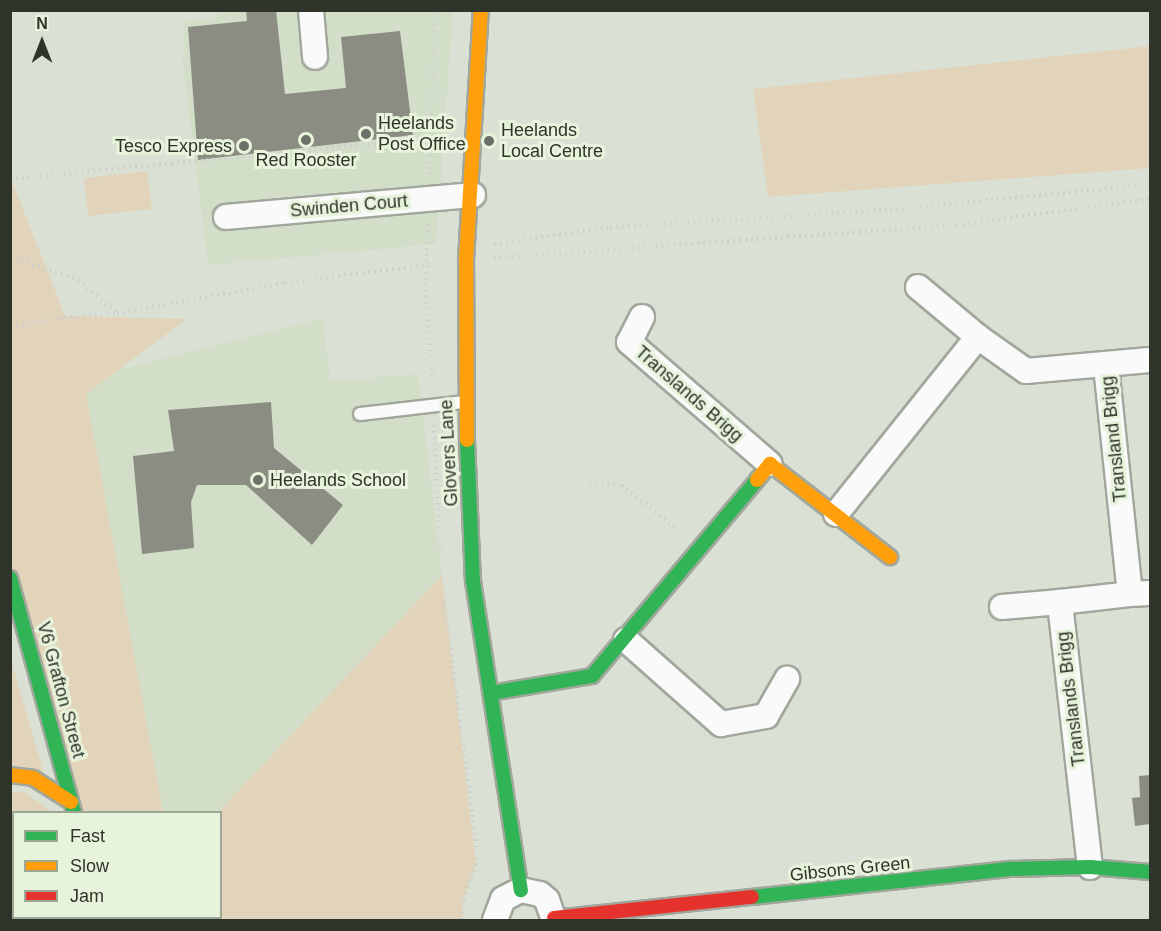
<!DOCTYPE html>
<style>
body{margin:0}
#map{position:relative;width:1161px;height:931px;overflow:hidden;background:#dae1d4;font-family:Helvetica,sans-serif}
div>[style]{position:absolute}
.built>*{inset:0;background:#d2dec7}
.green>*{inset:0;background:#e1d4bb}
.building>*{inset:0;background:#8b8d83}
.path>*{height:4px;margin-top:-2px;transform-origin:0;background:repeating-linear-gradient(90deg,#cdd0cc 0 1.5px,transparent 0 6px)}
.roads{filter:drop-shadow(2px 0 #a1a79c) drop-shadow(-2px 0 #a1a79c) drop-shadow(0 2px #a1a79c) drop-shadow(0 -2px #a1a79c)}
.lane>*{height:12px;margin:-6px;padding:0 6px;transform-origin:6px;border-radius:6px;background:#f9faf9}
.street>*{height:24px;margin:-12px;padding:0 12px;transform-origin:12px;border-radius:12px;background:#f9faf9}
.fast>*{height:14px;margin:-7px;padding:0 7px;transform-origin:7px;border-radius:7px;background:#30b455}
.slow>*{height:14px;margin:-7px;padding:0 7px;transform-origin:7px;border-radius:7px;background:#ff9f0a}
.jam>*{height:14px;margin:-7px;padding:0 7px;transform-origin:7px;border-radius:7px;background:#e5322d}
.dots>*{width:16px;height:16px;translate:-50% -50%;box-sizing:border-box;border:3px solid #e7f4db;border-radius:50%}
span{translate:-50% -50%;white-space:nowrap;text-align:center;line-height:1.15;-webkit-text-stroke:6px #e7f4db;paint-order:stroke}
.poi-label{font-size:18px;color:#2f342b}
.left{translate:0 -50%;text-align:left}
.right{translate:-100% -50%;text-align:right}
.street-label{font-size:18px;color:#2f342b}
.frame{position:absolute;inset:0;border:12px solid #2f342b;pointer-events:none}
.legend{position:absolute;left:12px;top:811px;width:210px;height:108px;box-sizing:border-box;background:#e7f4db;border:2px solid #9da795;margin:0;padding:8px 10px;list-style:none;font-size:18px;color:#2f342b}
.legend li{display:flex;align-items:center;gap:12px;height:30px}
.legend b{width:30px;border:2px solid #9da795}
.north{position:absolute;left:12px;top:12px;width:60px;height:60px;-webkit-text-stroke:4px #e7f4db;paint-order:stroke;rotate:0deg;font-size:16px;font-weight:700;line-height:24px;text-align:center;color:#2f342b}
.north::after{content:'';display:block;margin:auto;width:21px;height:27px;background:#2f342b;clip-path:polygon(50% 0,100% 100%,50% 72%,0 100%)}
</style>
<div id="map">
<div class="built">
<i style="clip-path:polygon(218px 10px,453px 11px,436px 244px,208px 265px,183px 67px,184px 22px,218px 17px)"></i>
<i style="clip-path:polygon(323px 318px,330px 381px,418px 374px,442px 575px,218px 812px,160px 812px,63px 384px)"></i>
</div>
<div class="green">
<i style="clip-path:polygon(1150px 46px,1150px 168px,768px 197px,753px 89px)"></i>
<i style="clip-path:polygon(147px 171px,152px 209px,88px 216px,84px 178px)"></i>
<i style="clip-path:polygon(10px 176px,65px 316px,187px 319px,86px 394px,163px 812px,74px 812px,11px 578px)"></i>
<i style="clip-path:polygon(442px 575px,476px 864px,463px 900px,462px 920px,128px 920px,126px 918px,220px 918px,218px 812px)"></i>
<i style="clip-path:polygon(10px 657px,44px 773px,11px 767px)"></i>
<i style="clip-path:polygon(10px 792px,24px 792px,53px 812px,14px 812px,13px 818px)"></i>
</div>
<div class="building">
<i style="clip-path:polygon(246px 10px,276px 10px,285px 94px,346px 88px,341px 37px,400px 31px,413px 135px,198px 160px,188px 27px,247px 21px)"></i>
<i style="clip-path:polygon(271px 402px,274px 448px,343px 505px,312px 545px,246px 485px,197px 485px,191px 502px,194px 548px,142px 554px,133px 456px,174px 451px,168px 410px)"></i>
<i style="clip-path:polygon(1150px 775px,1150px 824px,1135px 826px,1132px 798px,1140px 797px,1139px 776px)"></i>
</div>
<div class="path">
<i style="left:430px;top:175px;width:165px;rotate:-88.3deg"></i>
<i style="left:10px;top:179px;width:424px;rotate:-5.5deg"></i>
<i style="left:427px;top:224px;width:60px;rotate:91.9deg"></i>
<i style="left:425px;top:284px;width:103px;rotate:85.6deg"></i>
<i style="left:494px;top:244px;width:117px;rotate:-8.3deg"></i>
<i style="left:610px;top:227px;width:281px;rotate:-3.5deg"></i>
<i style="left:890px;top:210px;width:261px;rotate:-5.7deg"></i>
<i style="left:10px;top:256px;width:72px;rotate:19.4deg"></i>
<i style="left:78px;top:280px;width:51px;rotate:40.2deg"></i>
<i style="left:494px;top:258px;width:464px;rotate:-4.1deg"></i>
<i style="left:957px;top:225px;width:195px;rotate:-7.7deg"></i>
<i style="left:10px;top:327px;width:56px;rotate:-10.3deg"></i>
<i style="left:65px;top:317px;width:52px;rotate:-4.4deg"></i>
<i style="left:117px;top:313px;width:171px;rotate:-10.1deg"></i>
<i style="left:285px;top:283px;width:155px;rotate:-7.4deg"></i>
<i style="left:434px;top:425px;width:127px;rotate:87.3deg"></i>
<i style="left:590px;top:485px;width:32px"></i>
<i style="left:622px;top:485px;width:72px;rotate:38.8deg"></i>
<i style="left:444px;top:601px;width:241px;rotate:82.4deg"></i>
<i style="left:476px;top:840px;width:24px;rotate:90deg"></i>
<i style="left:476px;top:864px;width:38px;rotate:110deg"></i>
<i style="left:463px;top:900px;width:20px;rotate:93deg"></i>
</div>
<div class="roads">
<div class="lane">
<i style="left:360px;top:414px;width:104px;rotate:-6.6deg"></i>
</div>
<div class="street">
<i style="left:311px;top:10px;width:47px;rotate:85.1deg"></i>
<i style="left:226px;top:217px;width:248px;rotate:-5.1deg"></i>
<i style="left:642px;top:317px;width:28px;rotate:117deg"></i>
<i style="left:629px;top:342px;width:186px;rotate:40.9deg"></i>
<i style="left:978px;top:337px;width:59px;rotate:35.3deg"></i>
<i style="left:1026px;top:371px;width:124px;rotate:-5.1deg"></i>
<i style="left:1106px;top:366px;width:229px;rotate:84deg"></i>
<i style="left:1130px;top:594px;width:20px;rotate:-3deg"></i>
<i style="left:836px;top:514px;width:227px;rotate:-51.3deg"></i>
<i style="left:978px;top:337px;width:78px;rotate:-140.2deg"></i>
<i style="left:1002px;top:607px;width:58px;rotate:-4.9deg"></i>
<i style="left:626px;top:640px;width:127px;rotate:41.5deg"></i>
<i style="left:721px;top:724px;width:46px;rotate:-10.1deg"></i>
<i style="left:766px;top:716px;width:43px;rotate:-60.4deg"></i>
<i style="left:1090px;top:867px;width:267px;rotate:-96.5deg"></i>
<i style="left:1060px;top:602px;width:70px;rotate:-6.5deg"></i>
<i style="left:495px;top:920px;width:22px;rotate:-69deg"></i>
<i style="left:503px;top:899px;width:20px;rotate:-27deg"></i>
<i style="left:521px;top:890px;width:19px;rotate:12deg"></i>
<i style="left:540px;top:894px;width:9px;rotate:41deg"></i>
<i style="left:547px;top:900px;width:21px;rotate:71deg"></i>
</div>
<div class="fast">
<i style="left:467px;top:440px;width:141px;rotate:87.6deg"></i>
<i style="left:473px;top:581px;width:313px;rotate:81.2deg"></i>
<i style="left:10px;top:578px;width:243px;rotate:74.7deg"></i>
<i style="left:491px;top:693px;width:102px;rotate:-9.6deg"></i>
<i style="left:592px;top:676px;width:256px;rotate:-49.9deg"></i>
<i style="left:10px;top:867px;width:14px;rotate:73deg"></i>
<i style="left:752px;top:897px;width:261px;rotate:-6.2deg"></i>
<i style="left:1011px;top:869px;width:79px;rotate:-1.5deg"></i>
<i style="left:1090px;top:867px;width:60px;rotate:4.8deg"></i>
<i style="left:22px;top:918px;width:2px;rotate:63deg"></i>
</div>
<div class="slow">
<i style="left:467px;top:440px;width:180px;rotate:-90.3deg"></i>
<i style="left:466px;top:260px;width:250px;rotate:-86.6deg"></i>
<i style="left:757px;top:480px;width:21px;rotate:-51deg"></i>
<i style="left:770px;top:464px;width:152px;rotate:37.8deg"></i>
<i style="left:10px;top:775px;width:23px;rotate:7deg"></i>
<i style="left:33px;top:778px;width:45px;rotate:32.3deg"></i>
<i style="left:96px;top:918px;width:2px;rotate:90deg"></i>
</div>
<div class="jam">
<i style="left:126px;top:918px;width:3px;rotate:45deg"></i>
<i style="left:554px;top:918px;width:199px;rotate:-6.1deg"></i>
</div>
</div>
<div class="dots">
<i style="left:366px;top:134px;background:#6b7166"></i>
<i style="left:306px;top:140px;background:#6b7166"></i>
<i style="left:489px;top:141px;background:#6b7166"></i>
<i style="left:244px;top:146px;background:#6b7166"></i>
<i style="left:258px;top:480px;background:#6b7166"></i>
</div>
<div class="poi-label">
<span class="left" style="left:378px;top:134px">Heelands<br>Post Office</span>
<span class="left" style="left:501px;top:141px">Heelands<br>Local Centre</span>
<span class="right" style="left:232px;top:146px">Tesco Express</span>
<span style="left:306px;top:160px">Red Rooster</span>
<span class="left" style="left:270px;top:480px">Heelands School</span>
</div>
<div class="street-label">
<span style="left:349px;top:206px;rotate:-5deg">Swinden Court</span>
<span style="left:689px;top:394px;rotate:41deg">Translands Brigg</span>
<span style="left:1114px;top:439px;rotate:-96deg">Transland Brigg</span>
<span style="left:449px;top:453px;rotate:-93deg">Glovers Lane</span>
<span style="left:61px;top:690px;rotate:75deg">V6 Grafton Street</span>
<span style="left:1071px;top:699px;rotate:-97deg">Translands Brigg</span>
<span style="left:850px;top:869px;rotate:-6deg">Gibsons Green</span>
</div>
<div class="frame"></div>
<ul class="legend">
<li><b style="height:8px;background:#30b455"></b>Fast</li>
<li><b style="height:8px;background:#ff9f0a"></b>Slow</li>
<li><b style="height:8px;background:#e5322d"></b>Jam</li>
</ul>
<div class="north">N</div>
</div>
